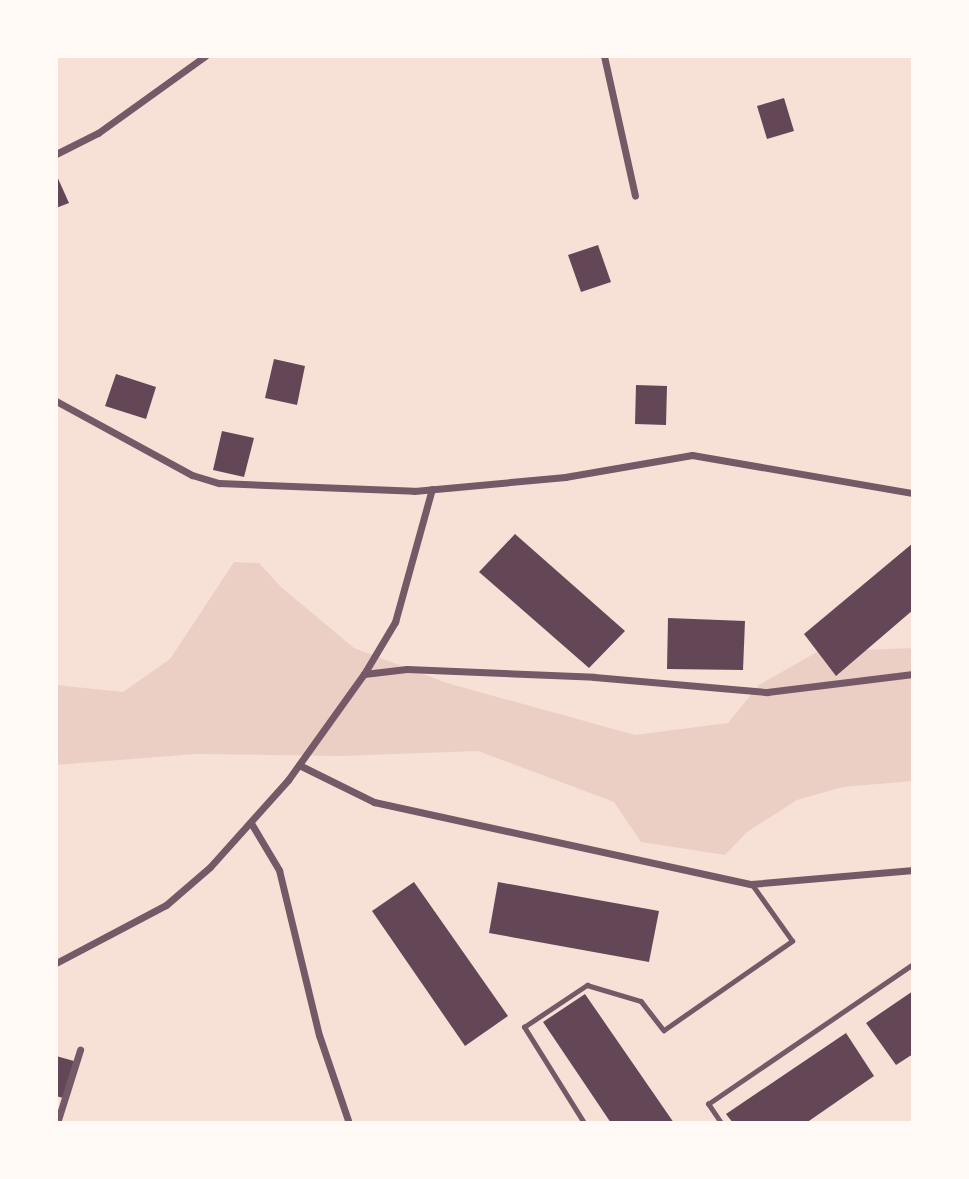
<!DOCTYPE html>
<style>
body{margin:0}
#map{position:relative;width:969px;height:1179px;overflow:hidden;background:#f7e1d7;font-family:"Open Sans",sans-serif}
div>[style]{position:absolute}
.green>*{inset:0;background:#ebcfc5}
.building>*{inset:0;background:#644757}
.service>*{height:4.5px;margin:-2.25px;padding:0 2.25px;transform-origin:2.25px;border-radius:2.25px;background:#755966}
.minor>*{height:7px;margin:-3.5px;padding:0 3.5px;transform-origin:3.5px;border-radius:3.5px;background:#755966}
span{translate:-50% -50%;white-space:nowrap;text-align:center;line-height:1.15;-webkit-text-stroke:7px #fffaf5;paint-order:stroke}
.frame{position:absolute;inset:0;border:58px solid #fffaf5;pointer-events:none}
</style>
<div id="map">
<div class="green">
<i style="clip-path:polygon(234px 562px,259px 563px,281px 587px,354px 648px,447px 683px,635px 735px,728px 723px,759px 685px,817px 652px,913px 648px,913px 781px,843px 787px,797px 800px,747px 832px,725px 855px,641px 842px,614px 802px,478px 751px,342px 756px,196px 754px,56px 765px,56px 685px,123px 692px,170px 659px)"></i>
</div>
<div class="building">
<i style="clip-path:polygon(784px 98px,794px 131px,767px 139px,757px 106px)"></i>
<i style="clip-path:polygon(56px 174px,69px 203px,56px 208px)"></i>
<i style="clip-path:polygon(598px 245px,611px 282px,581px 292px,568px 255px)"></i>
<i style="clip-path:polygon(274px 359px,305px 366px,297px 405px,265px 398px)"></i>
<i style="clip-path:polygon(116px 374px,156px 387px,146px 419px,105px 406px)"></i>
<i style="clip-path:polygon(636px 385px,667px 386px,666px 425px,635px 424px)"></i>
<i style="clip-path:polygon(222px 431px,254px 438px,244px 477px,213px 470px)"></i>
<i style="clip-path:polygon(515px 534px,625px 631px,589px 668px,479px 572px)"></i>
<i style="clip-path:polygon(913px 543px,913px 610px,836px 676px,804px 634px)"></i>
<i style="clip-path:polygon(668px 618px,745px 621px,743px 670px,667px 669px)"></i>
<i style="clip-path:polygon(414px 882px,508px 1016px,465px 1046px,372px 911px)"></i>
<i style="clip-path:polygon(498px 882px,659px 911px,649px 962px,489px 933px)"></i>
<i style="clip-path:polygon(913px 991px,913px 1054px,896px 1065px,866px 1023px)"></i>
<i style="clip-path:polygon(585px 994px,674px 1123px,611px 1123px,543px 1022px)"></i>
<i style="clip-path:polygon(846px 1033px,874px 1076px,806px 1123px,733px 1123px,726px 1114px)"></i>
<i style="clip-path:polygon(56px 1056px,74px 1061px,63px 1098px,56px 1096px)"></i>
</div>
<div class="service">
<i style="left:584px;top:1123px;width:113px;rotate:-122deg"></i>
<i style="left:524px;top:1027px;width:76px;rotate:-33.7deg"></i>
<i style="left:587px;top:985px;width:56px;rotate:16.5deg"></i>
<i style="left:641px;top:1001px;width:37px;rotate:52deg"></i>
<i style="left:664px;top:1030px;width:156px;rotate:-34.8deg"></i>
<i style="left:792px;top:941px;width:69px;rotate:-125.5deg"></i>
<i style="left:721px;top:1123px;width:23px;rotate:-124deg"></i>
<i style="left:708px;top:1104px;width:248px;rotate:-34.3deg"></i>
</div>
<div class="minor">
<i style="left:604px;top:56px;width:143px;rotate:77.5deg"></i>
<i style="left:56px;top:154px;width:47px;rotate:-26.6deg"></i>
<i style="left:98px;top:133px;width:132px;rotate:-35.7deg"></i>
<i style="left:56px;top:401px;width:155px;rotate:28.6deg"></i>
<i style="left:192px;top:475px;width:28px;rotate:17deg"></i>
<i style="left:219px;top:483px;width:195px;rotate:2.3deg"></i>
<i style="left:414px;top:491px;width:152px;rotate:-5.3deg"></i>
<i style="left:565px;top:477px;width:129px;rotate:-9.8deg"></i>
<i style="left:692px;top:455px;width:224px;rotate:9.8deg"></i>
<i style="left:364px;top:674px;width:43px;rotate:-6.6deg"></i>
<i style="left:407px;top:669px;width:187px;rotate:2.4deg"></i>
<i style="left:594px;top:677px;width:174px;rotate:5deg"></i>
<i style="left:767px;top:692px;width:147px;rotate:-7deg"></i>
<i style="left:299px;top:765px;width:84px;rotate:26.3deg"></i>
<i style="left:374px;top:802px;width:386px;rotate:12.3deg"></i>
<i style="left:751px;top:884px;width:163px;rotate:-4.9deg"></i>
<i style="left:251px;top:823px;width:55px;rotate:59.2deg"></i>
<i style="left:279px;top:870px;width:170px;rotate:76.4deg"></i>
<i style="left:319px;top:1035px;width:93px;rotate:71.2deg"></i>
<i style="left:56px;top:963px;width:124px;rotate:-27.8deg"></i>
<i style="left:166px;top:905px;width:58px;rotate:-40.8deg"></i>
<i style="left:210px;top:867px;width:117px;rotate:-48.1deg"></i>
<i style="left:288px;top:780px;width:130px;rotate:-54.4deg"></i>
<i style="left:364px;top:674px;width:61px;rotate:-59.2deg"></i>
<i style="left:395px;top:622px;width:138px;rotate:-74.5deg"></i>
<i style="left:57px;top:1123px;width:77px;rotate:-72.5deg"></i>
</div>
<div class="frame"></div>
</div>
